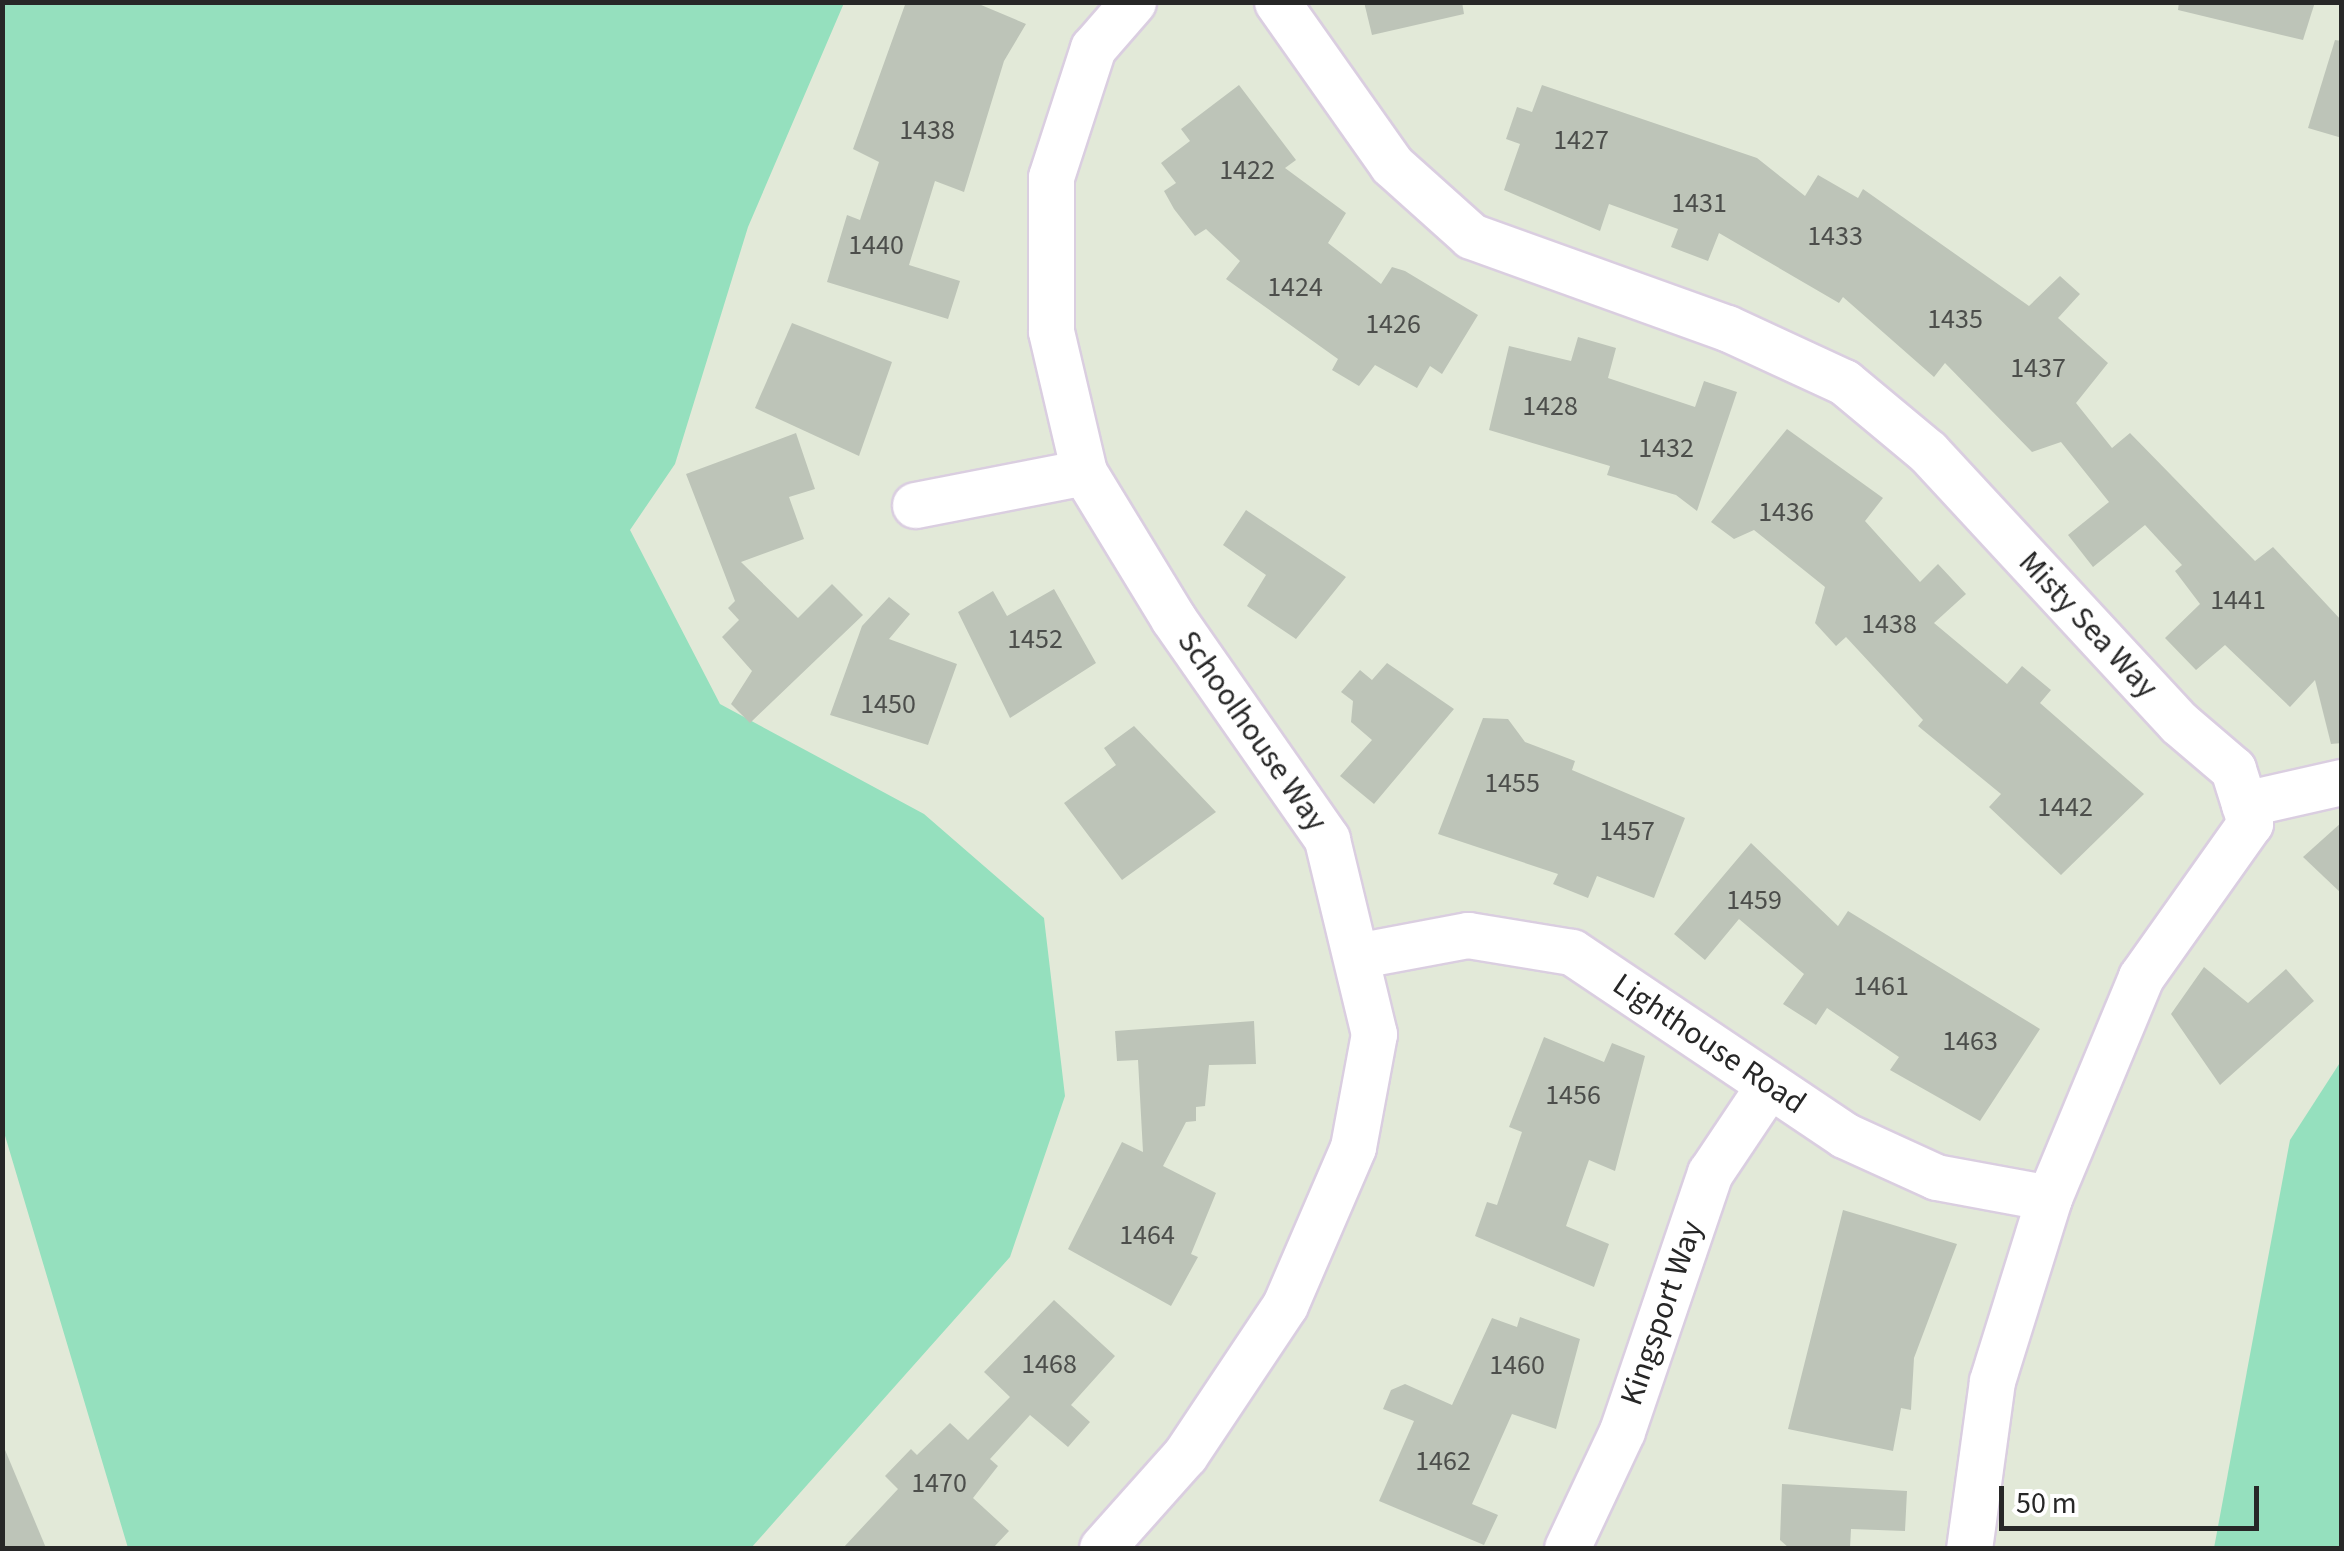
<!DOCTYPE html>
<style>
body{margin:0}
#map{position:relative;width:2344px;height:1551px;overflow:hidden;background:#e2e9d8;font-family:"Source Sans 3",sans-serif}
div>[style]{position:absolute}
.green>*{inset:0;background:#95e0be}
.building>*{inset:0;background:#bdc4b8}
.roads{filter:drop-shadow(2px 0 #dacee0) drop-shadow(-2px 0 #dacee0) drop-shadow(0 2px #dacee0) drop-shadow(0 -2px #dacee0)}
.minor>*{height:45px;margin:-22.5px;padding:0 22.5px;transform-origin:22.5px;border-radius:22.5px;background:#fff}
span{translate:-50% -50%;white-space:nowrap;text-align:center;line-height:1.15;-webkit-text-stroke:9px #fff;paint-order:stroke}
.number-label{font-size:28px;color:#4c4e4b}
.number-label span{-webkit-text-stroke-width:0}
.street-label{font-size:32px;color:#272727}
.frame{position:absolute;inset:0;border:5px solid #272727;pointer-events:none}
.scale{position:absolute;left:1999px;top:1486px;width:260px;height:45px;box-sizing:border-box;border:5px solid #272727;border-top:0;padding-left:12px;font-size:30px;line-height:35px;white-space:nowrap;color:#272727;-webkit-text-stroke:8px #fff;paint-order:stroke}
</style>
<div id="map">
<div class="green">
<i style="clip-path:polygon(2px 3px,844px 3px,748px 227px,675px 464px,630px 530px,720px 704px,924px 814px,1044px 918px,1065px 1096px,1010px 1257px,751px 1548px,128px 1548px,3px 1129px)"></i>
<i style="clip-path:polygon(2341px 1061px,2341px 1548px,2214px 1548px,2290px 1140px)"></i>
</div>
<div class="building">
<i style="clip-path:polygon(906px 2px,974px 2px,1026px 24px,1004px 61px,964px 192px,935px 181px,909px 265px,960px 281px,948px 319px,827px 282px,847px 215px,860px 220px,879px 162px,853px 149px)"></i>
<i style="clip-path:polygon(1364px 2px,1462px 2px,1464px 14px,1372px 35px)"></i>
<i style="clip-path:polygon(2179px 2px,2315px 2px,2303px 40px,2178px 10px)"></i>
<i style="clip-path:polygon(2335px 40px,2342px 41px,2342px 138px,2308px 128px)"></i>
<i style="clip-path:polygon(1239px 85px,1296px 160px,1285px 168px,1346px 213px,1328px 243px,1381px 284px,1392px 267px,1405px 271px,1478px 315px,1442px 374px,1430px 366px,1417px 388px,1375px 365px,1359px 386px,1332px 370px,1338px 359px,1226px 279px,1240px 261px,1206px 229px,1195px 236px,1174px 209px,1164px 191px,1176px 183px,1161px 163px,1190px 141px,1181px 129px)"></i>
<i style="clip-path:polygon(1542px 85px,1757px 158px,1805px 196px,1818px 175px,1858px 198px,1863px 189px,2029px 306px,2060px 276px,2080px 294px,2058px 318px,2108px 363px,2076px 403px,2112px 448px,2130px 433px,2255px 561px,2273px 547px,2342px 621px,2342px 743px,2331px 744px,2315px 680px,2290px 707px,2225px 645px,2196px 670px,2165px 638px,2200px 604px,2175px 571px,2182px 565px,2145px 525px,2093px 567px,2068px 535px,2109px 502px,2061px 442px,2032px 452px,1945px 363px,1934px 377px,1843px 297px,1839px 303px,1719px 233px,1708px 261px,1671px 247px,1678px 229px,1609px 204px,1600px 231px,1504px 190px,1520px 144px,1506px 139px,1517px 107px,1532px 112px)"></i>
<i style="clip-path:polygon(792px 323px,892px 362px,859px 456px,755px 408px)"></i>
<i style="clip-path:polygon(1578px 337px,1616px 348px,1608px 378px,1695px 407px,1704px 381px,1737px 392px,1697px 511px,1676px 495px,1607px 475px,1610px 466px,1489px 430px,1509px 346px,1571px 361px)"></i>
<i style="clip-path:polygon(1787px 429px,1883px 498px,1865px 521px,1920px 582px,1938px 564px,1966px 594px,1934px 623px,2007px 684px,2022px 666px,2051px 690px,2040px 703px,2144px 794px,2061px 875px,1989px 807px,2001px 794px,1918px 726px,1923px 720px,1846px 637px,1836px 646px,1815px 623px,1825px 587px,1754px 530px,1734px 539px,1711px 522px)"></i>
<i style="clip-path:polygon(796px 433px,815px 489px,789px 497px,804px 539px,741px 562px,798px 618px,832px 584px,863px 615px,750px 723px,731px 704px,752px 671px,722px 637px,739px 620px,728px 608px,735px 601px,686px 474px)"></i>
<i style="clip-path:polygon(1246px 510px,1346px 577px,1296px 639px,1247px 606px,1266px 575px,1223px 545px)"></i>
<i style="clip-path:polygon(1054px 589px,1096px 663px,1010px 718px,958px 612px,993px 591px,1007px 616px)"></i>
<i style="clip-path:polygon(889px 597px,910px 614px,889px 639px,957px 664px,928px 745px,830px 715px,862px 626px)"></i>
<i style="clip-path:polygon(1387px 663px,1454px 709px,1374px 804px,1340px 776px,1372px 740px,1351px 722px,1353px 701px,1341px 692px,1360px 670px,1372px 680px)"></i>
<i style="clip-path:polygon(1483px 718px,1508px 719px,1525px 742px,1575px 761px,1572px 770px,1685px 818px,1654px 898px,1597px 876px,1588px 898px,1553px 884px,1558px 874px,1438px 834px)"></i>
<i style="clip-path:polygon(1134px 726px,1216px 812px,1122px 880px,1064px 803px,1116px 765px,1104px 748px)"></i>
<i style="clip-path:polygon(2342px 822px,2342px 894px,2303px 857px)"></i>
<i style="clip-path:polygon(1751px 843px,1838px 926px,1848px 911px,2040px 1029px,1980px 1121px,1890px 1070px,1899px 1057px,1827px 1008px,1816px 1025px,1783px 1004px,1804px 974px,1739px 919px,1705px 960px,1674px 934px)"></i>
<i style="clip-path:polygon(2204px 967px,2248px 1003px,2286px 969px,2314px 1001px,2220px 1085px,2171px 1014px)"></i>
<i style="clip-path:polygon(1254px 1021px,1256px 1064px,1209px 1065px,1205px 1106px,1196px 1107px,1196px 1121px,1186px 1122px,1163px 1166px,1216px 1193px,1191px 1254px,1198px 1257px,1171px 1306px,1068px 1249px,1122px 1142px,1143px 1152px,1138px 1060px,1117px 1061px,1115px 1031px)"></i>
<i style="clip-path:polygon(1544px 1037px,1604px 1062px,1612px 1043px,1645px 1056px,1615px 1171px,1589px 1160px,1566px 1226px,1609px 1244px,1594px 1287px,1475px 1236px,1487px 1202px,1497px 1205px,1522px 1132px,1509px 1127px)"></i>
<i style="clip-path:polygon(1843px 1210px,1957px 1244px,1914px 1358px,1911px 1410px,1901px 1408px,1893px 1451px,1788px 1429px)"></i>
<i style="clip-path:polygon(1054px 1300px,1115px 1356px,1071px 1405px,1090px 1422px,1068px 1447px,1030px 1415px,990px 1459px,998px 1466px,973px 1498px,1009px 1531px,993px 1548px,843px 1548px,898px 1489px,885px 1476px,911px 1449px,917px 1455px,950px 1423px,968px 1440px,1010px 1397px,984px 1372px)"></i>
<i style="clip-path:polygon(1520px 1317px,1580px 1339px,1556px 1429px,1512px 1414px,1472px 1504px,1498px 1515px,1484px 1545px,1379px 1501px,1414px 1421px,1383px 1409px,1391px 1390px,1405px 1384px,1452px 1405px,1492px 1318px,1517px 1327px)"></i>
<i style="clip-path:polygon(2px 1445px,3px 1445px,46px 1548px,2px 1548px)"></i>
<i style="clip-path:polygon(1782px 1484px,1907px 1491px,1905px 1531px,1851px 1529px,1850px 1548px,1789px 1548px,1780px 1540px)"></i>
</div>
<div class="roads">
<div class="minor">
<i style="left:1277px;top:2px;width:199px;rotate:54.8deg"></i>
<i style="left:1392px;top:165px;width:106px;rotate:41.9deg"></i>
<i style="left:1471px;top:236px;width:272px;rotate:19.8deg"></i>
<i style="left:1727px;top:328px;width:129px;rotate:24.8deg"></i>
<i style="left:1844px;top:382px;width:109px;rotate:39.8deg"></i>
<i style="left:1928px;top:452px;width:369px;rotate:47.2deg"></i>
<i style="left:2179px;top:723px;width:71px;rotate:40.4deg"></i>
<i style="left:2233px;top:769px;width:57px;rotate:72.5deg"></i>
<i style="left:2250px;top:823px;width:189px;rotate:125.3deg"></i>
<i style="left:2141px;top:977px;width:239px;rotate:112.6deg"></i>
<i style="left:2049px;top:1198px;width:192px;rotate:107.3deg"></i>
<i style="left:1992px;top:1381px;width:169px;rotate:97.8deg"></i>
<i style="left:915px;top:505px;width:172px;rotate:-11deg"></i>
<i style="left:2244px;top:804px;width:100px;rotate:-12.7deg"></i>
<i style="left:1361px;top:955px;width:109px;rotate:-10.6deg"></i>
<i style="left:1468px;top:935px;width:105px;rotate:9.3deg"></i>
<i style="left:1572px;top:952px;width:328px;rotate:33.9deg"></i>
<i style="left:1844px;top:1135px;width:101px;rotate:24.5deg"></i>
<i style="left:1936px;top:1177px;width:115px;rotate:10.5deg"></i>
<i style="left:1102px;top:1548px;width:125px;rotate:-48.3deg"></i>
<i style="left:1185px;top:1455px;width:180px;rotate:-56.3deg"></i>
<i style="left:1285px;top:1305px;width:172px;rotate:-66.7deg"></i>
<i style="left:1353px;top:1147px;width:115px;rotate:-79.5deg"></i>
<i style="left:1374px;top:1034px;width:201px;rotate:-103.6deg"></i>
<i style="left:1327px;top:839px;width:269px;rotate:-124.9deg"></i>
<i style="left:1173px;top:618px;width:171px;rotate:-121.4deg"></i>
<i style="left:1084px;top:472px;width:145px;rotate:-103.2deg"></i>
<i style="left:1051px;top:331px;width:154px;rotate:-90deg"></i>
<i style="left:1051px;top:177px;width:136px;rotate:-72deg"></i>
<i style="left:1093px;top:48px;width:61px;rotate:-49deg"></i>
<i style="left:1567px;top:1548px;width:129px;rotate:-64.8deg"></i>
<i style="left:1622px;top:1431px;width:273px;rotate:-71.2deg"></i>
<i style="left:1710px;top:1173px;width:106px;rotate:-56.2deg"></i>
</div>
</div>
<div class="number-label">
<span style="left:927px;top:130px">1438</span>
<span style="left:1581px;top:140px">1427</span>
<span style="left:1247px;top:170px">1422</span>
<span style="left:1699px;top:203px">1431</span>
<span style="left:1835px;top:236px">1433</span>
<span style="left:876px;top:245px">1440</span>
<span style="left:1295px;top:287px">1424</span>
<span style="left:1955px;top:319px">1435</span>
<span style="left:1393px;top:324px">1426</span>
<span style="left:2038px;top:368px">1437</span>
<span style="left:1550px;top:406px">1428</span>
<span style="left:1666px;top:448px">1432</span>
<span style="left:1786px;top:512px">1436</span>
<span style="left:2238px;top:600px">1441</span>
<span style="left:1889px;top:624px">1438</span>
<span style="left:1035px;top:639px">1452</span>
<span style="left:888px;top:704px">1450</span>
<span style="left:1512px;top:783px">1455</span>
<span style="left:2065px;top:807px">1442</span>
<span style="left:1627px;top:831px">1457</span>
<span style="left:1754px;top:900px">1459</span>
<span style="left:1881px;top:986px">1461</span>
<span style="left:1970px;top:1041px">1463</span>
<span style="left:1573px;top:1095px">1456</span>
<span style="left:1147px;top:1235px">1464</span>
<span style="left:1049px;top:1364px">1468</span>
<span style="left:1517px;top:1365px">1460</span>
<span style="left:1443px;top:1461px">1462</span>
<span style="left:939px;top:1483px">1470</span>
</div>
<div class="street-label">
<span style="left:2088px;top:625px;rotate:47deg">Misty Sea Way</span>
<span style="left:1252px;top:731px;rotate:55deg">Schoolhouse Way</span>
<span style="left:1709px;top:1044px;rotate:34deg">Lighthouse Road</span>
<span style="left:1662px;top:1313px;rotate:-71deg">Kingsport Way</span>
</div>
<div class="frame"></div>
<div class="scale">50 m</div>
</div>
